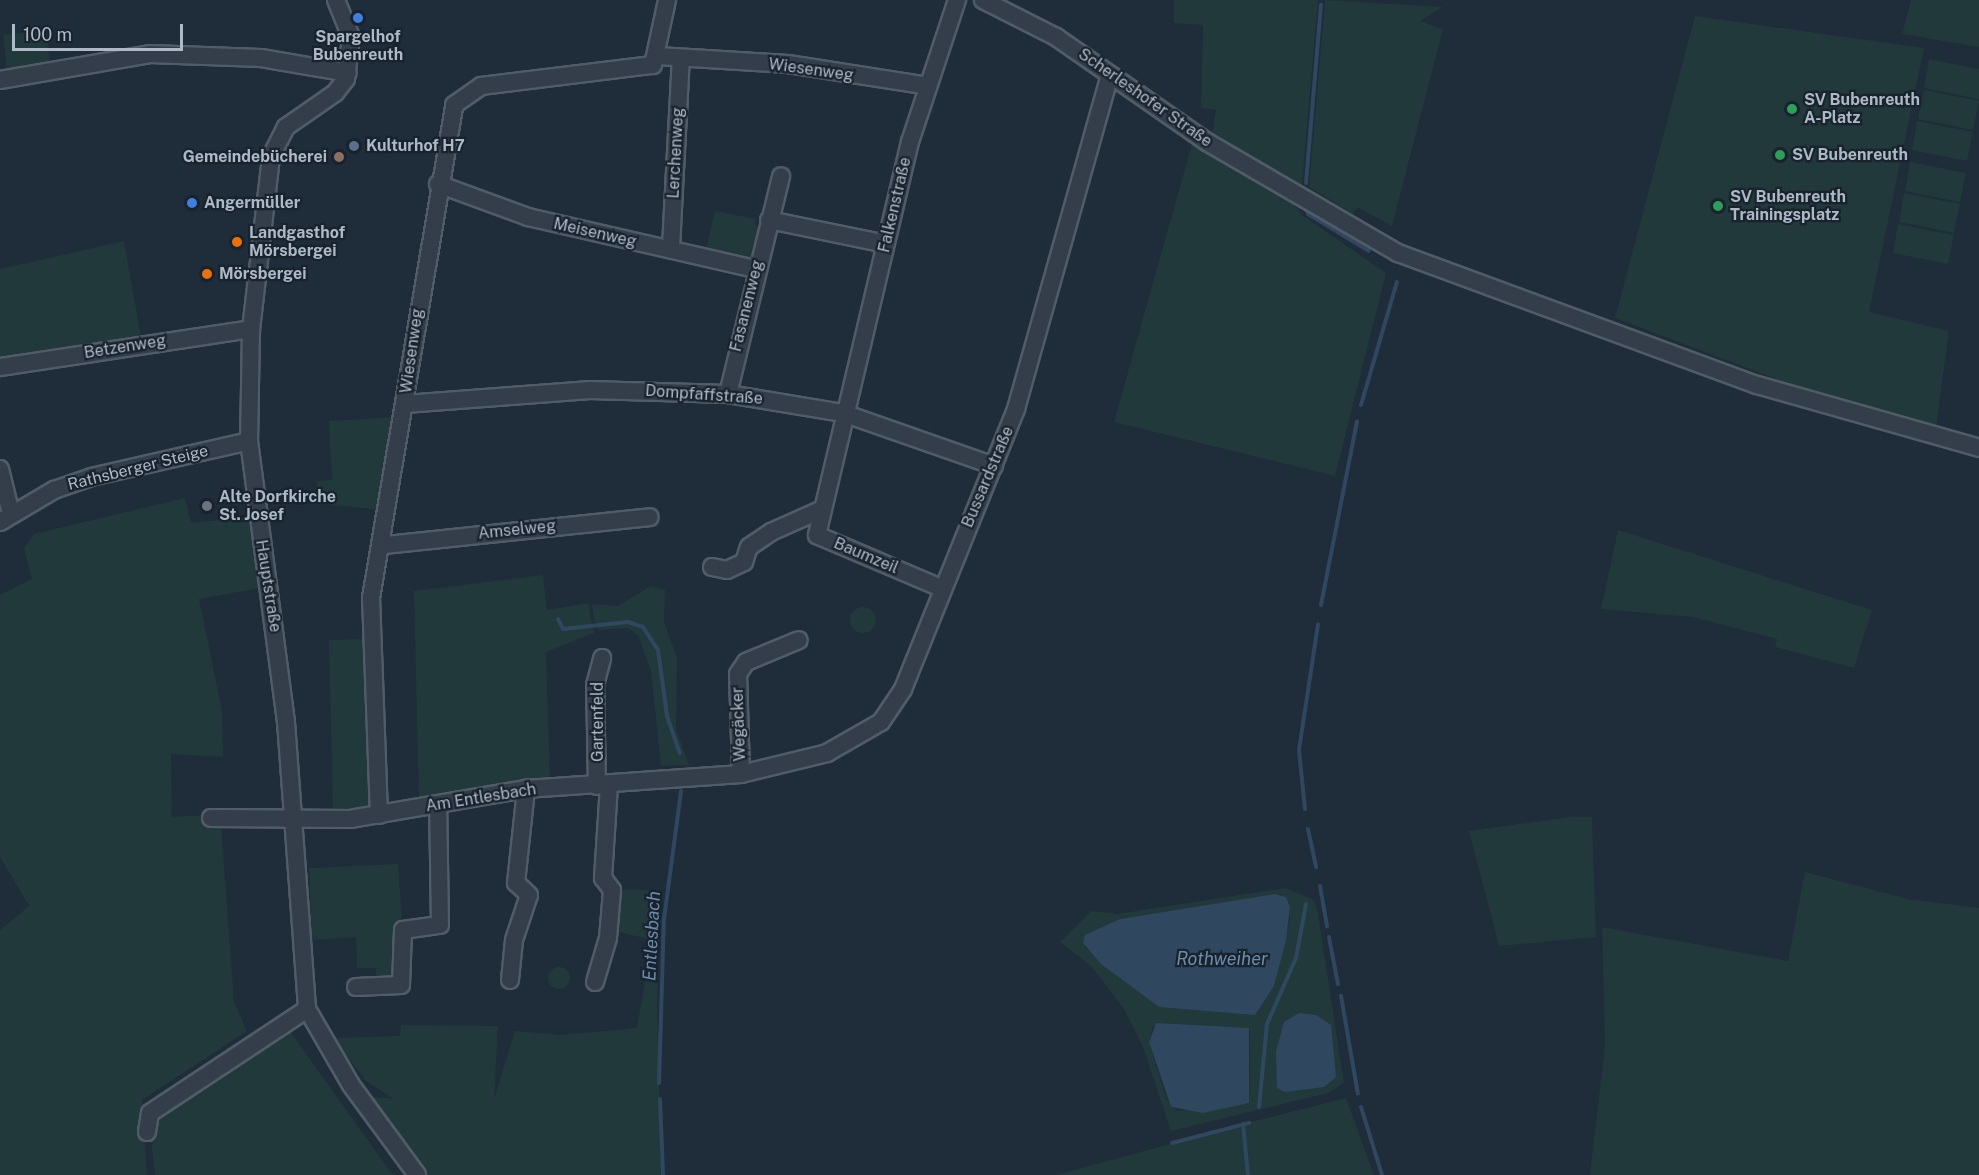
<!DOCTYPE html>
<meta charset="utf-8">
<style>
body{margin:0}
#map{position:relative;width:1979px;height:1175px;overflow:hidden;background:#1f2c39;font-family:"Public Sans",sans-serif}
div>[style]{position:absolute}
.green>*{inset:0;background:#21393a}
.round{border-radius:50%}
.water>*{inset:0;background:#304760}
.stream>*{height:4px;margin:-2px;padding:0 2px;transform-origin:2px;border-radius:2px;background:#304760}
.roads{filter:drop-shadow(2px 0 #505c67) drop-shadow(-2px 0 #505c67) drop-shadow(0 2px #505c67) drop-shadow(0 -2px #505c67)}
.minor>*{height:16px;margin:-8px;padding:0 8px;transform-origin:8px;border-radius:8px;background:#333e4a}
.dots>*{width:16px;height:16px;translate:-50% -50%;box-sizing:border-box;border:3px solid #19232e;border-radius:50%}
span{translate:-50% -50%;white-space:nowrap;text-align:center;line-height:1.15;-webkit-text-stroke:4.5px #19232e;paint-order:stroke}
.poi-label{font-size:16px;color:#adb9c6;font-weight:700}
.left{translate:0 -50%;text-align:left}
.right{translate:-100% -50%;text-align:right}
.street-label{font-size:16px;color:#adb9c6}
.water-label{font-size:18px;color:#6c8cac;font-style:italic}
.scale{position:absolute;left:12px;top:24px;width:171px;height:27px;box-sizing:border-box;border:3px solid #adb9c6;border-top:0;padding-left:8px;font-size:18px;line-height:21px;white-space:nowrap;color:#adb9c6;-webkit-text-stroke:4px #19232e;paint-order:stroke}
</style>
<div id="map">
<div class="green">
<i style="clip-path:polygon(1174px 0,1318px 0,1302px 185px,1212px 134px,1216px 110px,1201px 108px,1203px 25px,1174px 23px)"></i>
<i style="clip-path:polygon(1325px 0,1443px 7px,1420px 21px,1443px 29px,1392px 226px,1357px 207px,1353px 214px,1309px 187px)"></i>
<i style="clip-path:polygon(1911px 0,1979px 0,1979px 47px,1902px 34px)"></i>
<i style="clip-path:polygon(1695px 16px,1924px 48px,1869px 312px,1949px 331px,1936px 428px,1821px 396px,1615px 318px)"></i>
<i style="clip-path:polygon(46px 30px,50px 63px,7px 68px,3px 35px)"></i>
<i style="clip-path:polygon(1929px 59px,1979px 69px,1979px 99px,1924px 88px)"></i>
<i style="clip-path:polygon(1924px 90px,1979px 101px,1973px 130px,1918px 119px)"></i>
<i style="clip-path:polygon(1917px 121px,1973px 132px,1967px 161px,1912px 150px)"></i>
<i style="clip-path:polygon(1193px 140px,1289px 197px,1302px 215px,1386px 273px,1335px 476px,1114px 422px)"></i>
<i style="clip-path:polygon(1910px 162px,1966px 173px,1960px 202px,1905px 191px)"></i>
<i style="clip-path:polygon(1904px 193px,1960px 204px,1954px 233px,1899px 222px)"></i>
<i style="clip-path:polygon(715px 211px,756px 219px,755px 225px,762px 227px,751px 258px,706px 249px)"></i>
<i style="clip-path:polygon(1898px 224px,1954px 235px,1948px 264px,1893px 253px)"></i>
<i style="clip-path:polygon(124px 241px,141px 337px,0 361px,0 269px)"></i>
<i style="clip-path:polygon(396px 417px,382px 510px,316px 503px,317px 481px,332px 480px,329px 421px)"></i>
<i style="clip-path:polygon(185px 498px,191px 523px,249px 517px,260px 588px,199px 599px,222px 710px,223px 757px,171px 754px,172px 817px,208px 815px,221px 825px,234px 1002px,247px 1031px,142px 1100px,147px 1175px,0 1175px,0 930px,29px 906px,0 857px,0 595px,32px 579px,24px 548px,34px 534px)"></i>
<i style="clip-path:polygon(1618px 530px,1872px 610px,1854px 668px,1775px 647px,1777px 639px,1693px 617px,1601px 609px)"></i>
<i style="clip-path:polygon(543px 575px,547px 610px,588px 603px,594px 633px,546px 652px,550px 779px,419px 800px,414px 591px)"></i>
<i style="clip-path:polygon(651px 586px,665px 590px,664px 622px,677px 658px,676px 729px,689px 765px,661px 766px,651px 671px,638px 635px,628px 628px,598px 630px,594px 620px,592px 604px,618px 606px)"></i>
<i class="round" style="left:850px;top:607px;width:26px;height:26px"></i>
<i style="clip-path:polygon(365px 639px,371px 799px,365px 810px,333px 814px,329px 640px)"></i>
<i style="clip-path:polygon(1570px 817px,1592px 817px,1596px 937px,1499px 946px,1469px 831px)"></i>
<i style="clip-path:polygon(398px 864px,402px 923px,394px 974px,376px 979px,376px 968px,357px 968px,356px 937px,312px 940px,309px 868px)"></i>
<i style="clip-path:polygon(1805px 872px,1908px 899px,1979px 908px,1979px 1175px,1590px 1175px,1605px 1044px,1602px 927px,1788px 961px)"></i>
<i style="clip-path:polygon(evenodd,1285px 888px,1314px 900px,1317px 908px,1344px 1083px,1328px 1093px,1171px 1131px,1143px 1047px,1124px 1009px,1091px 966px,1060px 942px,1091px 911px,1117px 914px,1285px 888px,1281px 894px,1290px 918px,1274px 986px,1159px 1007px,1085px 947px,1090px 933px,1120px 919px,1281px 894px,1285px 888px,1153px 1026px,1250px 1031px,1249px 1103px,1177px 1111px,1167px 1100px,1149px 1042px,1153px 1026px)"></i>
<i style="clip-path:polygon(621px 889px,661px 891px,657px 998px,661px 1175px,426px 1175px,368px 1096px,394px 1099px,366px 1081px,333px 1038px,400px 1036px,401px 1025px,498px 1026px,494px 1099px,515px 1031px,561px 1035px,637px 1028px,652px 940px,615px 931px)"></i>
<i class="round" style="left:548px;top:967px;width:22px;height:22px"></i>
<i style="clip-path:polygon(290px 1031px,393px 1175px,155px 1175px,149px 1120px)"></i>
<i style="clip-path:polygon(1346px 1098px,1374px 1175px,1056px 1175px,1243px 1124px)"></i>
</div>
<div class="water">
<i style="clip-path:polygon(1275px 894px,1286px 897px,1290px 907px,1286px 940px,1274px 986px,1255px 1015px,1159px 1007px,1101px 964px,1083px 943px,1085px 935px,1120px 919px)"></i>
<i style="clip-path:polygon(1299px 1013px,1316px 1015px,1331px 1025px,1336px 1077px,1324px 1087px,1285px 1092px,1277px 1088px,1276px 1052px,1284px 1022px)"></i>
<i style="clip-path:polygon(1156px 1023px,1249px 1028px,1249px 1103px,1203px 1113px,1171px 1107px,1149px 1042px)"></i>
</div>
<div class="stream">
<i style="left:1306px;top:183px;width:179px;rotate:-85.2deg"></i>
<i style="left:1305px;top:206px;width:9px;rotate:69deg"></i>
<i style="left:1308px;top:214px;width:71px;rotate:31.2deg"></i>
<i style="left:1361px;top:405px;width:128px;rotate:-73.7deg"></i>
<i style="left:1321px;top:605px;width:187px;rotate:-78.9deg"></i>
<i style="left:558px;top:619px;width:11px;rotate:63deg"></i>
<i style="left:563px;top:629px;width:65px;rotate:-6.1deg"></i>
<i style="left:628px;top:622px;width:16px;rotate:18deg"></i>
<i style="left:643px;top:627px;width:27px;rotate:57deg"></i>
<i style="left:658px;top:650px;width:67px;rotate:82.2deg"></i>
<i style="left:667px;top:716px;width:39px;rotate:71deg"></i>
<i style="left:1305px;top:809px;width:59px;rotate:-95.8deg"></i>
<i style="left:1299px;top:750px;width:127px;rotate:-81.4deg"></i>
<i style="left:1308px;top:829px;width:39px;rotate:78deg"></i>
<i style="left:1320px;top:886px;width:41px;rotate:80.1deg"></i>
<i style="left:1329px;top:937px;width:48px;rotate:79.2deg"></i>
<i style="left:1341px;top:996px;width:99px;rotate:80.2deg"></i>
<i style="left:659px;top:1083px;width:164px;rotate:-88.3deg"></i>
<i style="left:664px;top:919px;width:129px;rotate:-82.4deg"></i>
<i style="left:660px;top:1099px;width:76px;rotate:87.7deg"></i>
<i style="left:1259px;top:1107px;width:83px;rotate:-84.5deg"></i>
<i style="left:1267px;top:1024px;width:72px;rotate:-66.3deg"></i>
<i style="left:1296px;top:958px;width:55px;rotate:-79.5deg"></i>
<i style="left:1361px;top:1107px;width:71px;rotate:72.8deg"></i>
<i style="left:1243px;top:1124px;width:51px;rotate:84.4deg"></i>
<i style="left:1172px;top:1143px;width:80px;rotate:-14.6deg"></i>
</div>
<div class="roads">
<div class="minor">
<i style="left:336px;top:0;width:40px;rotate:68deg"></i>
<i style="left:351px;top:37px;width:42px;rotate:96.8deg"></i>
<i style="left:346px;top:79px;width:18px;rotate:128deg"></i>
<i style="left:335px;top:93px;width:60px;rotate:145.2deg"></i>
<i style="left:286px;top:127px;width:34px;rotate:117deg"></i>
<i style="left:271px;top:157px;width:173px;rotate:96.6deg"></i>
<i style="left:251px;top:329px;width:112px;rotate:91deg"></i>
<i style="left:249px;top:441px;width:283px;rotate:82.5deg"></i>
<i style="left:286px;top:722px;width:288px;rotate:85.8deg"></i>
<i style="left:307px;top:1009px;width:88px;rotate:59.9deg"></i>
<i style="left:351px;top:1085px;width:112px;rotate:53.7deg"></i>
<i style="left:983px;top:0;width:82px;rotate:26.9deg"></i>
<i style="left:1056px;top:37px;width:184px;rotate:34.8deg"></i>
<i style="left:1207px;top:142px;width:221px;rotate:30.2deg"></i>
<i style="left:1398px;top:253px;width:382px;rotate:20.2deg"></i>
<i style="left:1757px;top:385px;width:231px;rotate:15.8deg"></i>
<i style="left:658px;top:56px;width:130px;rotate:3.5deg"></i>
<i style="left:788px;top:64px;width:142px;rotate:8.9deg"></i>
<i style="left:0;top:80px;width:152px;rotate:-9.8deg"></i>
<i style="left:150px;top:54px;width:111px;rotate:2.1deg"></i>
<i style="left:261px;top:58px;width:88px;rotate:9.8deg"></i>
<i style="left:438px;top:184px;width:96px;rotate:20.1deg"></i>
<i style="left:528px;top:217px;width:233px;rotate:12.9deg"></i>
<i style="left:769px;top:220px;width:119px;rotate:11.6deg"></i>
<i style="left:671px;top:247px;width:188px;rotate:-87deg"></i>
<i style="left:0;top:367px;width:254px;rotate:-8.6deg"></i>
<i style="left:728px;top:394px;width:224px;rotate:-76.3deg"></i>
<i style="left:405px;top:404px;width:186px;rotate:-4.3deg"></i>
<i style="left:590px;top:390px;width:138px;rotate:1.7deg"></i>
<i style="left:728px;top:394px;width:117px;rotate:9.4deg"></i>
<i style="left:843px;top:413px;width:160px;rotate:19.3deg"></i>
<i style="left:0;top:469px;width:46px;rotate:76.3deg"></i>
<i style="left:0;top:522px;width:63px;rotate:-30.7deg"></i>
<i style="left:54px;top:490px;width:39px;rotate:-19deg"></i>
<i style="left:91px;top:477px;width:162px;rotate:-12.8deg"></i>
<i style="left:385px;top:545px;width:266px;rotate:-6deg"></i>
<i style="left:712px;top:567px;width:15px;rotate:11deg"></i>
<i style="left:727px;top:570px;width:19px;rotate:-25deg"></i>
<i style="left:744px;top:562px;width:16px;rotate:-72deg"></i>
<i style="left:749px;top:547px;width:27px;rotate:-34deg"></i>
<i style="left:771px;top:532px;width:57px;rotate:-23.9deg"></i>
<i style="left:941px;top:588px;width:135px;rotate:-156.9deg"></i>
<i style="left:817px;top:535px;width:404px;rotate:-76.7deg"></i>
<i style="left:910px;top:142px;width:150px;rotate:-71.7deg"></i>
<i style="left:741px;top:774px;width:100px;rotate:-91.7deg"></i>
<i style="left:738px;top:674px;width:14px;rotate:-56deg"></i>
<i style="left:746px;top:662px;width:57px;rotate:-22.5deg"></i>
<i style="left:597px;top:786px;width:101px;rotate:-91.1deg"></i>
<i style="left:595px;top:685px;width:28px;rotate:-75deg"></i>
<i style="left:379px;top:815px;width:217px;rotate:-92.1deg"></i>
<i style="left:371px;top:598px;width:500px;rotate:-80.4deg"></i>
<i style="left:454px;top:105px;width:33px;rotate:-35deg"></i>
<i style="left:481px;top:86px;width:173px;rotate:-7deg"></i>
<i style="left:653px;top:65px;width:66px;rotate:-77.8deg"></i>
<i style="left:211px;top:818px;width:139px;rotate:0.4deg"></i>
<i style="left:350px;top:819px;width:179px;rotate:-9.7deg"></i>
<i style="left:526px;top:789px;width:216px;rotate:-4deg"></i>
<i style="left:741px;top:774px;width:89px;rotate:-13.7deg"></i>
<i style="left:827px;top:753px;width:62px;rotate:-29.9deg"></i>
<i style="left:881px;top:722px;width:40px;rotate:-56deg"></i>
<i style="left:903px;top:689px;width:302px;rotate:-68deg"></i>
<i style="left:1016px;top:409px;width:347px;rotate:-74.3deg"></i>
<i style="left:510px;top:980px;width:40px;rotate:-84.3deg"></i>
<i style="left:514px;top:940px;width:47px;rotate:-71.6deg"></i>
<i style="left:529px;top:895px;width:18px;rotate:-137deg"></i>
<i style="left:516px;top:883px;width:95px;rotate:-83.9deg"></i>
<i style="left:595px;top:982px;width:46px;rotate:-73.5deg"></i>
<i style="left:608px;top:938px;width:48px;rotate:-85.2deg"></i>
<i style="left:612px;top:890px;width:15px;rotate:-127deg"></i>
<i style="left:603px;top:878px;width:93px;rotate:-86.3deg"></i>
<i style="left:356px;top:987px;width:45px;rotate:-2.5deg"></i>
<i style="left:401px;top:985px;width:55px;rotate:-87.9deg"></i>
<i style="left:403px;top:930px;width:37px;rotate:-8deg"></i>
<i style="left:440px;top:925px;width:121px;rotate:-90.9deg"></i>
<i style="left:147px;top:1132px;width:19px;rotate:-81deg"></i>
<i style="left:150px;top:1113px;width:188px;rotate:-33.5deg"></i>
</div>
</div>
<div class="dots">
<i style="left:358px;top:18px;background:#3f7fe0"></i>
<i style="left:1792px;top:109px;background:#2e9e5b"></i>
<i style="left:354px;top:146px;background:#5c6f8a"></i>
<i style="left:1780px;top:155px;background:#2e9e5b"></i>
<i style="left:339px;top:157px;background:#8d6e63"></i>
<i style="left:192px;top:203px;background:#3f7fe0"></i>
<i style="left:1718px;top:206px;background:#2e9e5b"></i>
<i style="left:237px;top:242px;background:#e8710a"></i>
<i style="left:207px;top:274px;background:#e8710a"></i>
<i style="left:207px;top:506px;background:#6b7280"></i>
</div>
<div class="poi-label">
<span style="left:358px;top:46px">Spargelhof<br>Bubenreuth</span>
<span class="left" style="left:1804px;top:109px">SV Bubenreuth<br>A-Platz</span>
<span class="left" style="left:366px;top:146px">Kulturhof H7</span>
<span class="left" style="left:1792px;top:155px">SV Bubenreuth</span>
<span class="right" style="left:327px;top:157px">Gemeindebücherei</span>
<span class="left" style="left:1730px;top:206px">SV Bubenreuth<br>Trainingsplatz</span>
<span class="left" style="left:204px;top:203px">Angermüller</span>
<span class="left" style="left:249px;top:242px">Landgasthof<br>Mörsbergei</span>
<span class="left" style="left:219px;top:274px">Mörsbergei</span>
<span class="left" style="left:219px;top:506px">Alte Dorfkirche<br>St. Josef</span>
</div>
<div class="street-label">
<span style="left:811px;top:70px;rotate:8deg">Wiesenweg</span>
<span style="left:1145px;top:98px;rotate:35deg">Scherleshofer Straße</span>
<span style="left:676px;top:153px;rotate:-87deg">Lerchenweg</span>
<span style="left:895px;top:205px;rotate:-77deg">Falkenstraße</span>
<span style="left:595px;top:233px;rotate:13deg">Meisenweg</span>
<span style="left:747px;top:306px;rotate:-76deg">Fasanenweg</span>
<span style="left:125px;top:347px;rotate:-9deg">Betzenweg</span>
<span style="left:412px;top:351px;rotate:-82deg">Wiesenweg</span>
<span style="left:704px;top:395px;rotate:4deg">Dompfaffstraße</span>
<span style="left:138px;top:468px;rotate:-14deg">Rathsberger Steige</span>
<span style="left:988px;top:477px;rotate:-67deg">Bussardstraße</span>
<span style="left:517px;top:530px;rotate:-6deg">Amselweg</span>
<span style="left:866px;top:556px;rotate:23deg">Baumzeil</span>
<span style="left:268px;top:586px;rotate:81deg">Hauptstraße</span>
<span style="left:598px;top:722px;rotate:-90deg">Gartenfeld</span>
<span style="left:739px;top:724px;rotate:-92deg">Wegäcker</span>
<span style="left:481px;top:798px;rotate:-9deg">Am Entlesbach</span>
</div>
<div class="water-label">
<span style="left:652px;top:936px;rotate:-87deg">Entlesbach</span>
<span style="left:1222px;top:959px">Rothweiher</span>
</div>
<div class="scale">100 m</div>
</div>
